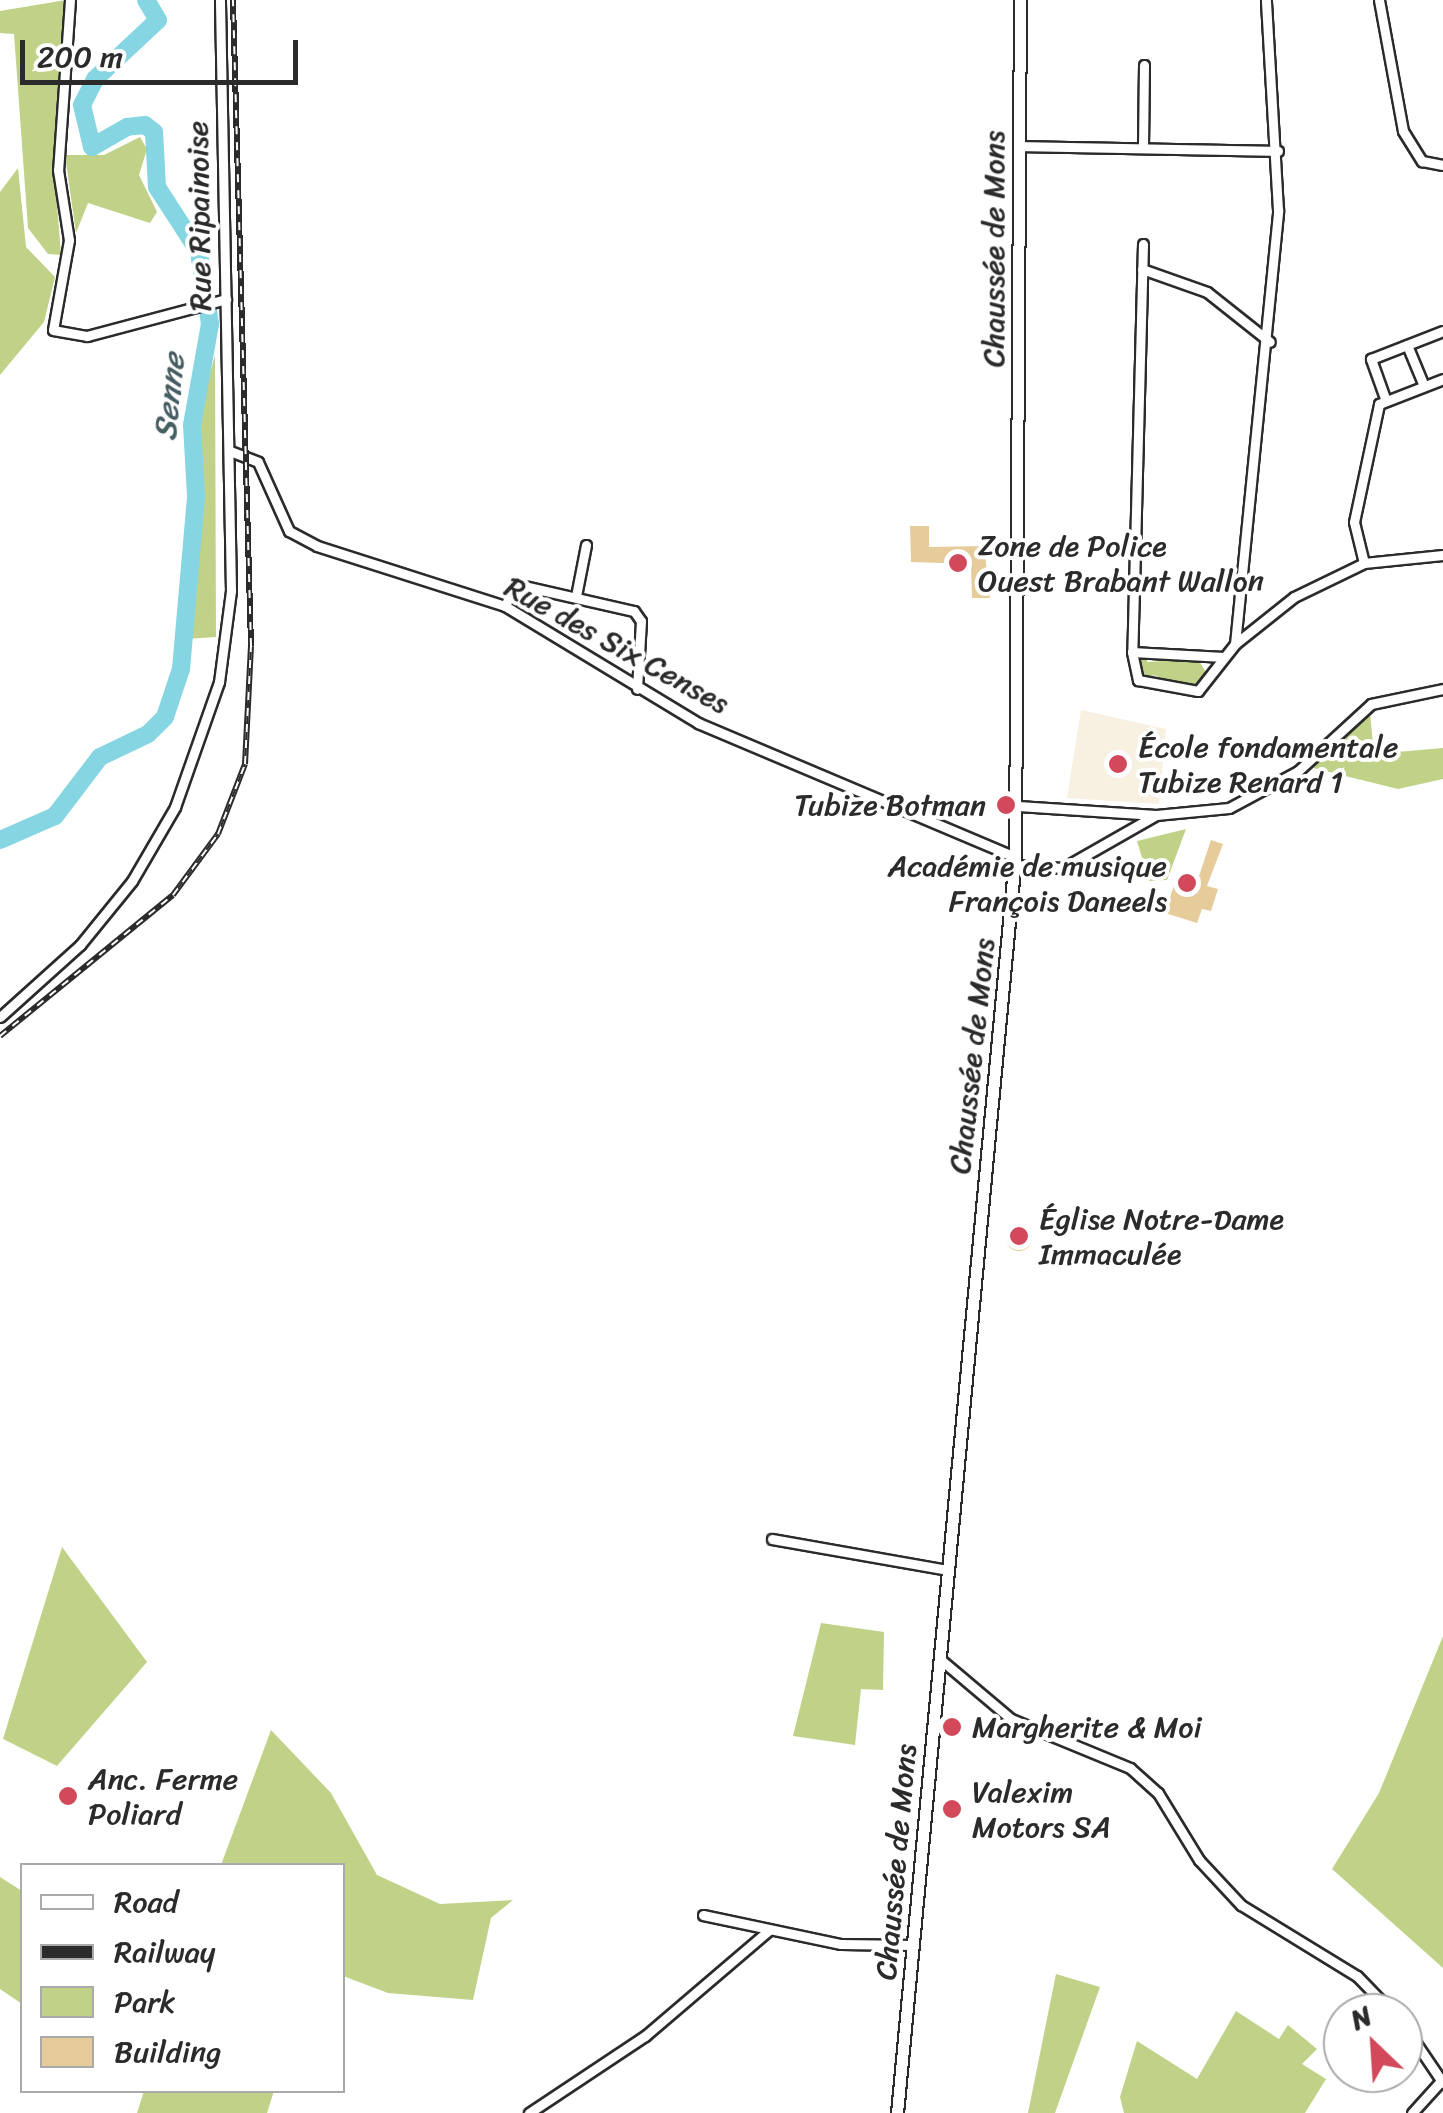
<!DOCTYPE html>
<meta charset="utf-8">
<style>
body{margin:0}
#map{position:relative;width:1443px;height:2113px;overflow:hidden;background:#fff;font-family:Sriracha,sans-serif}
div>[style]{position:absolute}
.built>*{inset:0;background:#f8f0e1}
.green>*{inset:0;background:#c0d287}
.river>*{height:18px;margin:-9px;padding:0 9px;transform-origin:9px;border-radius:9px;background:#85d5e2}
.building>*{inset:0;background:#e6cc9b}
.round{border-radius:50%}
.roads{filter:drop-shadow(2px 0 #2b2b2b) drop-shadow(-2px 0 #2b2b2b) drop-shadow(0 2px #2b2b2b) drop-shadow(0 -2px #2b2b2b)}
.minor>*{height:9px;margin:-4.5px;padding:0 4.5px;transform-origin:4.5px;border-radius:4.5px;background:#fff}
.major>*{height:11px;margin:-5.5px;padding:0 5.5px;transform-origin:5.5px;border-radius:5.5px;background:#fff}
.rail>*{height:6px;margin-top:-3px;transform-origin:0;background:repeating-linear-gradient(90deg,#fff 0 8px,#2b2b2b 0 16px);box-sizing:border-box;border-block:2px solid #2b2b2b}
.dots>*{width:28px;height:28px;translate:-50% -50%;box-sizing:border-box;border:5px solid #fff;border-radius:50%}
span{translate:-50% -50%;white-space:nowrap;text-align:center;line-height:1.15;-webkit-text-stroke:8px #fff;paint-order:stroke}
.street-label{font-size:30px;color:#2b2b2b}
.poi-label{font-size:30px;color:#2b2b2b}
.left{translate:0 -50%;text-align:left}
.right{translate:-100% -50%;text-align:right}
.water-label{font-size:32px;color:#465e62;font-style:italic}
.legend{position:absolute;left:20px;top:1863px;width:325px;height:230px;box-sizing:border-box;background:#fff;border:2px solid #aaa;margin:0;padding:12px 18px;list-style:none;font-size:30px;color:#2b2b2b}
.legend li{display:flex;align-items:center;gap:20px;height:50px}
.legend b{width:50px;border:2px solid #aaa}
.north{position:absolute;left:1323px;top:1993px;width:100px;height:100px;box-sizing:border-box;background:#fff;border:2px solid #aaa;border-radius:50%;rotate:335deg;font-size:28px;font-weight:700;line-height:40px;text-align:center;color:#2b2b2b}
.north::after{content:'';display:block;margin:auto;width:35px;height:45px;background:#d1495b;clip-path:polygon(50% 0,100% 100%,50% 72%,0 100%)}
.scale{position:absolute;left:20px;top:40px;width:278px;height:45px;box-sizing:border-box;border:5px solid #2b2b2b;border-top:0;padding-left:12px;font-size:30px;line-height:35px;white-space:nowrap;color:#2b2b2b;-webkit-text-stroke:8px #fff;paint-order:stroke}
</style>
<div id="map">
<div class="built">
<i style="clip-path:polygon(1081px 710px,1166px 729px,1159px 804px,1067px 798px)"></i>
</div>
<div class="green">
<i style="clip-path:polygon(66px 0,54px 165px,61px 255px,48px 254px,28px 228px,14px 34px,0 33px,0 11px)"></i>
<i style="clip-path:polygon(140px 137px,147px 149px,139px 175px,157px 212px,150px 223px,88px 203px,76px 233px,65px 155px,104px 155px)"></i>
<i style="clip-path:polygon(18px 168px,26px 247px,55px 277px,44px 322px,0 375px,0 192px)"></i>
<i style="clip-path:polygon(215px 355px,216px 637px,186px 639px,196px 426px)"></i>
<i style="clip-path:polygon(1147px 655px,1147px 662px,1198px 659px,1207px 674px,1194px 689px,1153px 675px,1151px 682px,1136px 663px)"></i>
<i style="clip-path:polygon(1370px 713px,1374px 754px,1443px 748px,1443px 779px,1398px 789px,1313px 768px)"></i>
<i style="clip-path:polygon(1186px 829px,1167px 880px,1149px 881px,1137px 841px)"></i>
<i style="clip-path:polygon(62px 1547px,147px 1662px,57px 1766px,3px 1739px)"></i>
<i style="clip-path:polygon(821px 1623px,884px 1632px,883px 1690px,861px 1689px,855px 1745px,793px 1736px)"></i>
<i style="clip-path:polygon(1443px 1636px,1443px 1968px,1332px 1869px,1379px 1793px)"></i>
<i style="clip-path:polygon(271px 1730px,331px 1793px,377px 1875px,440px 1904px,513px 1900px,491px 1918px,473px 2000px,388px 1993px,343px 1976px,342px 1866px,221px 1865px)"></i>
<i style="clip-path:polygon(0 1877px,22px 1891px,22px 2004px,0 1989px)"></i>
<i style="clip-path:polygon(1056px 1974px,1100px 1987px,1055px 2113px,1028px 2113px)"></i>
<i style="clip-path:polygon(1236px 2011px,1279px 2039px,1288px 2025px,1317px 2049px,1302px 2064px,1326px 2079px,1305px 2113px,1124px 2113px,1120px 2097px,1137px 2041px,1197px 2079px)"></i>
<i style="clip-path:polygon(144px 2091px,144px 2090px,274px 2091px,267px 2113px,137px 2113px)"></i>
</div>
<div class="river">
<i style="left:0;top:840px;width:60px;rotate:-23.6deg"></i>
<i style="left:55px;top:816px;width:74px;rotate:-52.7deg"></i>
<i style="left:100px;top:757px;width:53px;rotate:-25.6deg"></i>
<i style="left:148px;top:734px;width:24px;rotate:-45deg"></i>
<i style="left:165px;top:717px;width:51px;rotate:-71.6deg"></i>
<i style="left:181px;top:669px;width:174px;rotate:-85deg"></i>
<i style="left:196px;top:496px;width:71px;rotate:-93.2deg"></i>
<i style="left:192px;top:425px;width:103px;rotate:-79.9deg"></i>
<i style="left:210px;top:324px;width:73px;rotate:-98.7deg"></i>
<i style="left:199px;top:252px;width:77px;rotate:-122.9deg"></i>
<i style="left:157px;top:187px;width:55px;rotate:-93.1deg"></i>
<i style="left:154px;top:132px;width:11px;rotate:-142deg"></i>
<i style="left:145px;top:125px;width:18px;rotate:174deg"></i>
<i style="left:127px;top:127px;width:40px;rotate:150.3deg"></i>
<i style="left:92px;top:147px;width:43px;rotate:-103.4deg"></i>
<i style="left:82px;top:105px;width:29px;rotate:-63deg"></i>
<i style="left:95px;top:79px;width:86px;rotate:-43.1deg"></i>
<i style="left:158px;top:20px;width:23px;rotate:-121deg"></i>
</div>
<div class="building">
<i style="clip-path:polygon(910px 526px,929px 526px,929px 547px,984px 546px,990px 598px,972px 598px,971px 564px,911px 562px)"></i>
<i style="clip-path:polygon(1211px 840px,1223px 844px,1207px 886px,1218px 889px,1211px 911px,1202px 909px,1197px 923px,1165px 913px,1176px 879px,1196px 885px)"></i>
<i class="round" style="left:1006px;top:1225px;width:26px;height:26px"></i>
</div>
<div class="roads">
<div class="minor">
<i style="left:70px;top:0;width:170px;rotate:94deg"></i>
<i style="left:58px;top:170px;width:71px;rotate:81.1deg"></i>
<i style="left:69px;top:240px;width:91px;rotate:100.1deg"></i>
<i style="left:53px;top:330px;width:35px;rotate:10deg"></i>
<i style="left:87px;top:336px;width:144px;rotate:-14.9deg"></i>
<i style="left:1379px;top:0;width:133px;rotate:79.6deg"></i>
<i style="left:1403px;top:131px;width:36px;rotate:58deg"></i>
<i style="left:1422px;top:161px;width:21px;rotate:11deg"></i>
<i style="left:1020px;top:146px;width:258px;rotate:1.1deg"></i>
<i style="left:1143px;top:147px;width:82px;rotate:-89.3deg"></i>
<i style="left:1143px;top:244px;width:408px;rotate:91.5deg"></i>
<i style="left:1132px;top:652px;width:29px;rotate:78deg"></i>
<i style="left:1138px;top:680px;width:61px;rotate:10.4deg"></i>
<i style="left:1198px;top:691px;width:60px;rotate:-51.8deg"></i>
<i style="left:1235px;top:644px;width:75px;rotate:-38.5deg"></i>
<i style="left:1294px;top:597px;width:78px;rotate:-25.9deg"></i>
<i style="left:1364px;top:563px;width:79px;rotate:-5.8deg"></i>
<i style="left:1142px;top:269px;width:69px;rotate:19.5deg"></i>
<i style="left:1207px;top:292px;width:80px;rotate:38.4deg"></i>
<i style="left:1407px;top:345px;width:44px;rotate:67.5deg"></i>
<i style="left:1386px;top:401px;width:45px;rotate:-109.7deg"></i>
<i style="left:1371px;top:359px;width:77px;rotate:-21.3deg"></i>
<i style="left:230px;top:451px;width:30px;rotate:21deg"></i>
<i style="left:258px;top:462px;width:76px;rotate:65.8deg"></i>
<i style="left:289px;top:531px;width:32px;rotate:28deg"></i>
<i style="left:317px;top:546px;width:197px;rotate:17.7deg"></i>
<i style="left:505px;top:606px;width:226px;rotate:31.2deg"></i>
<i style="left:698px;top:723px;width:344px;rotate:22.9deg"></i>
<i style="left:1364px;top:563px;width:42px;rotate:-103.7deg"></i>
<i style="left:1354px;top:522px;width:121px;rotate:-78deg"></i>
<i style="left:1379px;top:404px;width:69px;rotate:-21.3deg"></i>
<i style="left:576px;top:596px;width:52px;rotate:-78.9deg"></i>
<i style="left:505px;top:606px;width:24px;rotate:-66deg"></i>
<i style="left:515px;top:584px;width:122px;rotate:12.8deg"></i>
<i style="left:634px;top:611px;width:12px;rotate:55deg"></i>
<i style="left:641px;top:621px;width:68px;rotate:93.4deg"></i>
<i style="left:1235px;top:644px;width:436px;rotate:-84.3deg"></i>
<i style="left:1278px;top:210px;width:210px;rotate:-93.3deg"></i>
<i style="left:1132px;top:652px;width:92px;rotate:3.1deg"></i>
<i style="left:1018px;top:806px;width:138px;rotate:3.7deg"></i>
<i style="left:1156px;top:815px;width:73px;rotate:-5.5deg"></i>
<i style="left:1229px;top:808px;width:78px;rotate:-28.2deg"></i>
<i style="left:1298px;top:771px;width:99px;rotate:-42.5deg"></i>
<i style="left:1371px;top:704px;width:74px;rotate:-11.8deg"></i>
<i style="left:1015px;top:865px;width:48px;rotate:3.6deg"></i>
<i style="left:1063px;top:868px;width:107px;rotate:-29.7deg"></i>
<i style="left:0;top:1017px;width:108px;rotate:-42deg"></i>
<i style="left:80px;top:945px;width:82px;rotate:-50.9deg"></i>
<i style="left:132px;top:881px;width:86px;rotate:-59.8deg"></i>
<i style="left:175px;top:807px;width:133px;rotate:-70.6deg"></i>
<i style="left:219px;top:682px;width:92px;rotate:-82.5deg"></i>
<i style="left:231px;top:591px;width:591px;rotate:-91.07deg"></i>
<i style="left:772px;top:1539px;width:179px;rotate:10deg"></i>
<i style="left:940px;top:1659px;width:93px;rotate:40.2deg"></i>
<i style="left:1011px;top:1719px;width:129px;rotate:22.4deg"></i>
<i style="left:1130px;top:1768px;width:38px;rotate:42deg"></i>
<i style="left:1158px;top:1793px;width:79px;rotate:58.5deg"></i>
<i style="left:1199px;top:1860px;width:62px;rotate:47deg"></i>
<i style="left:1241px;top:1905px;width:136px;rotate:31.5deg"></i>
<i style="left:1357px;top:1976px;width:52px;rotate:45.8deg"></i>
<i style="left:703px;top:1915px;width:141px;rotate:11.9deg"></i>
<i style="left:841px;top:1944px;width:72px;rotate:0.8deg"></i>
<i style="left:1403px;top:2024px;width:71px;rotate:55.9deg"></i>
<i style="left:529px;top:2113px;width:139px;rotate:-33.6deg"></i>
<i style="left:645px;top:2036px;width:162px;rotate:-40.5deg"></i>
<i style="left:1412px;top:2113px;width:43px;rotate:-47.8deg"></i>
</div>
<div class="major">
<i style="left:897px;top:2113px;width:1262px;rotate:-84.63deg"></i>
<i style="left:1015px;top:857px;width:857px;rotate:-89.67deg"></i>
</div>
</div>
<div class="rail">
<i style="left:0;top:1036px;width:223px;rotate:-39.2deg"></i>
<i style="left:173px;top:895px;width:76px;rotate:-53.6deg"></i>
<i style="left:218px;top:834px;width:75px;rotate:-68.9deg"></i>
<i style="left:245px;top:764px;width:118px;rotate:-87.1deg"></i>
<i style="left:251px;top:646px;width:646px;rotate:-91.6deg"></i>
</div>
<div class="dots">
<i style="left:958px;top:563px;background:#d1495b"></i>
<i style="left:1118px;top:764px;background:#d1495b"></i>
<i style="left:1006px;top:805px;background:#d1495b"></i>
<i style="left:1187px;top:883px;background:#d1495b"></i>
<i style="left:1019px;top:1236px;background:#d1495b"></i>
<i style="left:952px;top:1727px;background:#d1495b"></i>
<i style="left:68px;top:1796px;background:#d1495b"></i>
<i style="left:952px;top:1809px;background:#d1495b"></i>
</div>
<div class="street-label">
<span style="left:199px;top:216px;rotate:-91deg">Rue Ripainoise</span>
<span style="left:994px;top:249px;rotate:-90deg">Chaussée de Mons</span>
<span style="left:617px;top:645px;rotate:29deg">Rue des Six Censes</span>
<span style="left:972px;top:1056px;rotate:-84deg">Chaussée de Mons</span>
<span style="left:896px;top:1862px;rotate:-85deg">Chaussée de Mons</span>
</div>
<div class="poi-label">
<span class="left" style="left:978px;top:563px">Zone de Police<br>Ouest Brabant Wallon</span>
<span class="left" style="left:1138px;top:764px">École fondamentale<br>Tubize Renard 1</span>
<span class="right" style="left:986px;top:805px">Tubize Botman</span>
<span class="right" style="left:1167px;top:883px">Académie de musique<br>François Daneels</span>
<span class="left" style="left:1039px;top:1236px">Église Notre-Dame<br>Immaculée</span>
<span class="left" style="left:972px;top:1727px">Margherite &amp; Moi</span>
<span class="left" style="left:88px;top:1796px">Anc. Ferme<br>Poliard</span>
<span class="left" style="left:972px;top:1809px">Valexim<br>Motors SA</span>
</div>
<div class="water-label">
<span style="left:170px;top:397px;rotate:-84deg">Senne</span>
</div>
<ul class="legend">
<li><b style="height:12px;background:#fff"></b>Road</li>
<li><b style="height:12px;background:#2b2b2b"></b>Railway</li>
<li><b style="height:28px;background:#c0d287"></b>Park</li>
<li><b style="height:28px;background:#e6cc9b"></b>Building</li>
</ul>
<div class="north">N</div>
<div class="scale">200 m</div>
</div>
